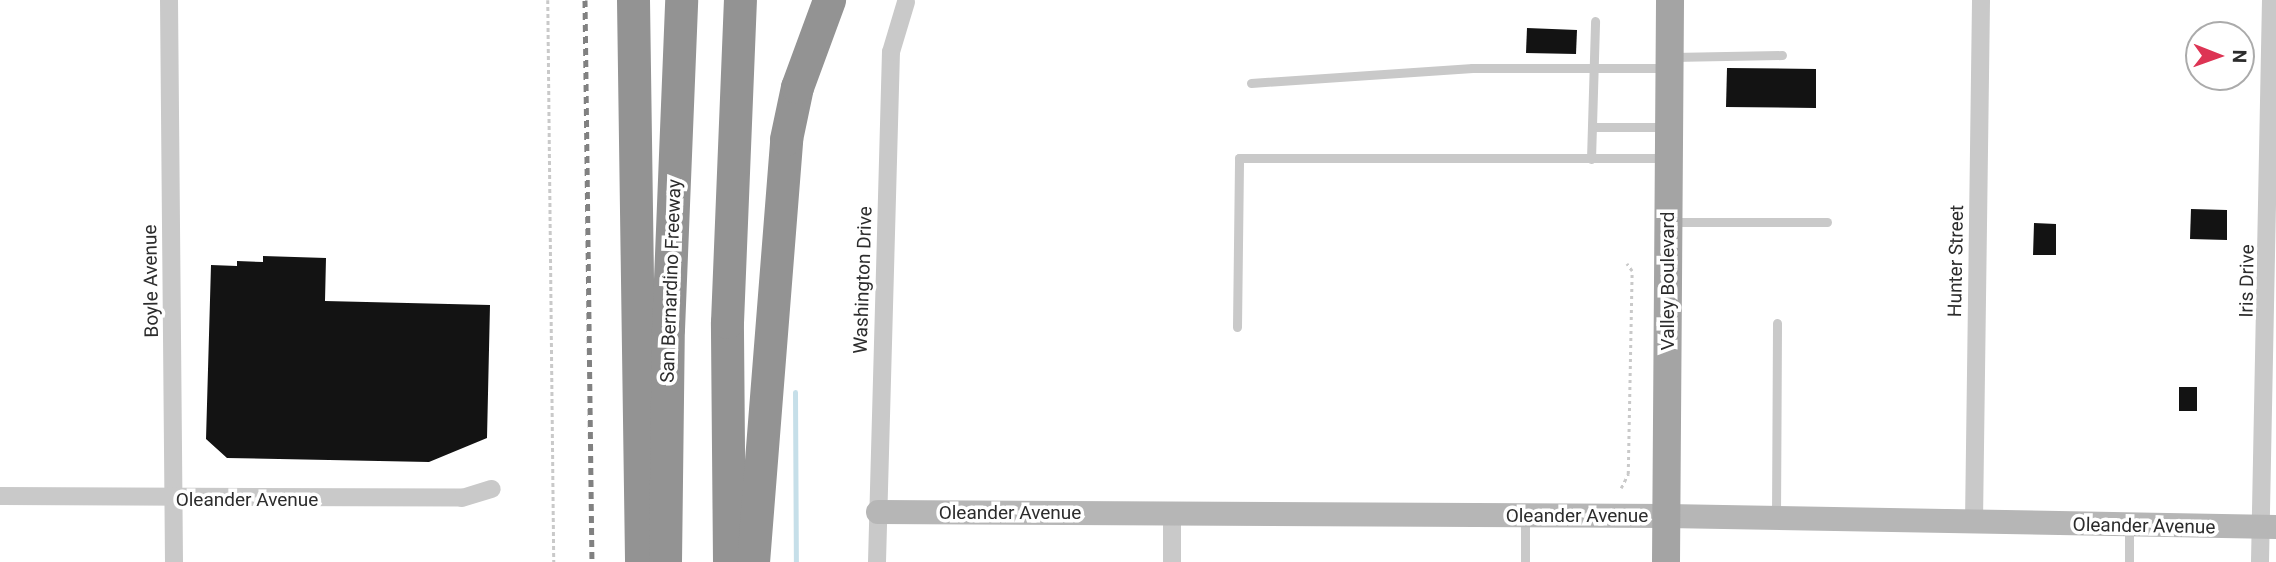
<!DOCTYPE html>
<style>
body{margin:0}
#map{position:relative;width:2276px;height:562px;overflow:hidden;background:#fff;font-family:Roboto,sans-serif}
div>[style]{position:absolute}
.stream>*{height:5px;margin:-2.5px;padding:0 2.5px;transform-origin:2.5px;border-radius:2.5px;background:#c6dfe9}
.building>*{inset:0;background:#131313}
.path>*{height:2.5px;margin-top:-1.25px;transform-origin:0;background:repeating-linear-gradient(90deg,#c9c9c9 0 3.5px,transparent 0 7px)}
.lane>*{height:9px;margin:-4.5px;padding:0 4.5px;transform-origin:4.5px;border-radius:4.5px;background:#c9c9c9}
.street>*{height:18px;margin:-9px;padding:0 9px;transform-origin:9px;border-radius:9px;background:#c9c9c9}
.secondary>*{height:24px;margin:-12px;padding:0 12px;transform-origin:12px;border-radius:12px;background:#b6b6b6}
.primary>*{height:28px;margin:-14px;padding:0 14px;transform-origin:14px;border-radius:14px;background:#a4a4a4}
.highway>*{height:33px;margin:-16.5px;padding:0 16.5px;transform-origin:16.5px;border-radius:16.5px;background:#939393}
.rail>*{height:5px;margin-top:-2.5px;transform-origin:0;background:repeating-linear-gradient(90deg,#818181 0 7px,transparent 0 12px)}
span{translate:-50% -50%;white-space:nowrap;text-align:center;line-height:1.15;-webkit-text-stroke:7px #fff;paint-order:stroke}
.street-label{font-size:19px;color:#2c2c2c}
.north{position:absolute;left:2185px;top:21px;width:70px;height:70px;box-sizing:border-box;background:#fff;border:2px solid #ababab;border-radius:50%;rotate:91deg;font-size:19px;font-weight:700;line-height:28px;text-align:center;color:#2c2c2c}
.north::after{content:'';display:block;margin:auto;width:24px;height:32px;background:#dd3454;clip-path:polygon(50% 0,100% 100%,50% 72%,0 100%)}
</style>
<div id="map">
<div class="stream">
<i style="left:795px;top:392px;width:170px;rotate:89.7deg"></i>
</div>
<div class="building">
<i style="clip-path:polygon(1527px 28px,1577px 30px,1576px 54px,1526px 53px)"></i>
<i style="clip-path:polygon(1727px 68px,1816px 69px,1816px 108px,1726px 107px)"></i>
<i style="clip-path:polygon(2191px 209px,2227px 210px,2227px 240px,2190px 239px)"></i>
<i style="clip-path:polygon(2034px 223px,2056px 224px,2056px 255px,2033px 255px)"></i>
<i style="clip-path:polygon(263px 256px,326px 258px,325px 301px,490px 305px,487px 438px,429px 462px,227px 458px,206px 439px,211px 265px,237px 266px,237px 261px,263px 262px)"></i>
<i style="clip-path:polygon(2179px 387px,2197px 387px,2197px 411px,2179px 411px)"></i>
</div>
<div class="path">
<i style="left:548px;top:0;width:562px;rotate:89.39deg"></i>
<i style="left:1621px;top:488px;width:16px;rotate:-63deg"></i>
<i style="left:1628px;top:474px;width:203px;rotate:-88.9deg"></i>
<i style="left:1632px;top:271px;width:9px;rotate:-126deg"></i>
</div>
<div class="lane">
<i style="left:1672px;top:57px;width:110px;rotate:-1deg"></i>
<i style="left:1251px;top:83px;width:222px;rotate:-3.9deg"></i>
<i style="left:1472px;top:68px;width:192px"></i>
<i style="left:1593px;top:127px;width:71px"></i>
<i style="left:1591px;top:159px;width:138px;rotate:-88.3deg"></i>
<i style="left:1670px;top:222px;width:157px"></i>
<i style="left:1237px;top:327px;width:169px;rotate:-89.3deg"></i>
<i style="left:1239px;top:158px;width:427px"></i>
<i style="left:1776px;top:517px;width:194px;rotate:-89.7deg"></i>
<i style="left:1525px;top:562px;width:45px;rotate:-90deg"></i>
<i style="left:2129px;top:562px;width:34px;rotate:-90deg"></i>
</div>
<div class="street">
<i style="left:169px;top:0;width:562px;rotate:89.49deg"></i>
<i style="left:0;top:496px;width:462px;rotate:0.2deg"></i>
<i style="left:462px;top:498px;width:31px;rotate:-17deg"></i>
<i style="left:1974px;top:522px;width:522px;rotate:-89.23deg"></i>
<i style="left:877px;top:562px;width:510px;rotate:-88.43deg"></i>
<i style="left:891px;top:52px;width:52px;rotate:-73.3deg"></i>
<i style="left:1172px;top:562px;width:49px;rotate:-90deg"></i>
<i style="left:2260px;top:562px;width:562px;rotate:-88.88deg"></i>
</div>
<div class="secondary">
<i style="left:878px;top:512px;width:789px;rotate:0.29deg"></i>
<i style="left:1667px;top:516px;width:609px;rotate:1.03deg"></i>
</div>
<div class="primary">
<i style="left:1666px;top:562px;width:562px;rotate:-89.59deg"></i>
</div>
<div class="highway">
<i style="left:633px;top:0;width:562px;rotate:89.18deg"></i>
<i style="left:665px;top:562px;width:233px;rotate:-89.3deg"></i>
<i style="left:668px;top:329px;width:329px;rotate:-87.7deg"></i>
<i style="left:729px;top:562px;width:240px;rotate:-90.5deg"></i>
<i style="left:727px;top:322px;width:322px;rotate:-87.7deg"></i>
<i style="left:753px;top:562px;width:424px;rotate:-85.5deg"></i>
<i style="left:786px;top:139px;width:53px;rotate:-78.1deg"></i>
<i style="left:797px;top:87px;width:93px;rotate:-69.8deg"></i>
</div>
<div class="rail">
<i style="left:585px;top:0;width:562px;rotate:89.29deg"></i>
</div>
<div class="street-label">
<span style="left:1956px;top:261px;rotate:-89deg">Hunter Street</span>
<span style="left:863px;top:280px;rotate:-88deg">Washington Drive</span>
<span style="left:151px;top:281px;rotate:-91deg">Boyle Avenue</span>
<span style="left:671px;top:281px;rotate:-88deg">San Bernardino Freeway</span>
<span style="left:1668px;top:281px;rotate:-90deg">Valley Boulevard</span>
<span style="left:2247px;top:281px;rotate:-89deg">Iris Drive</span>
<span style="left:247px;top:500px">Oleander Avenue</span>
<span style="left:1010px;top:513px">Oleander Avenue</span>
<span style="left:1577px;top:516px">Oleander Avenue</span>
<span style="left:2144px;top:526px;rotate:1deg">Oleander Avenue</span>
</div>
<div class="north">N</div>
</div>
